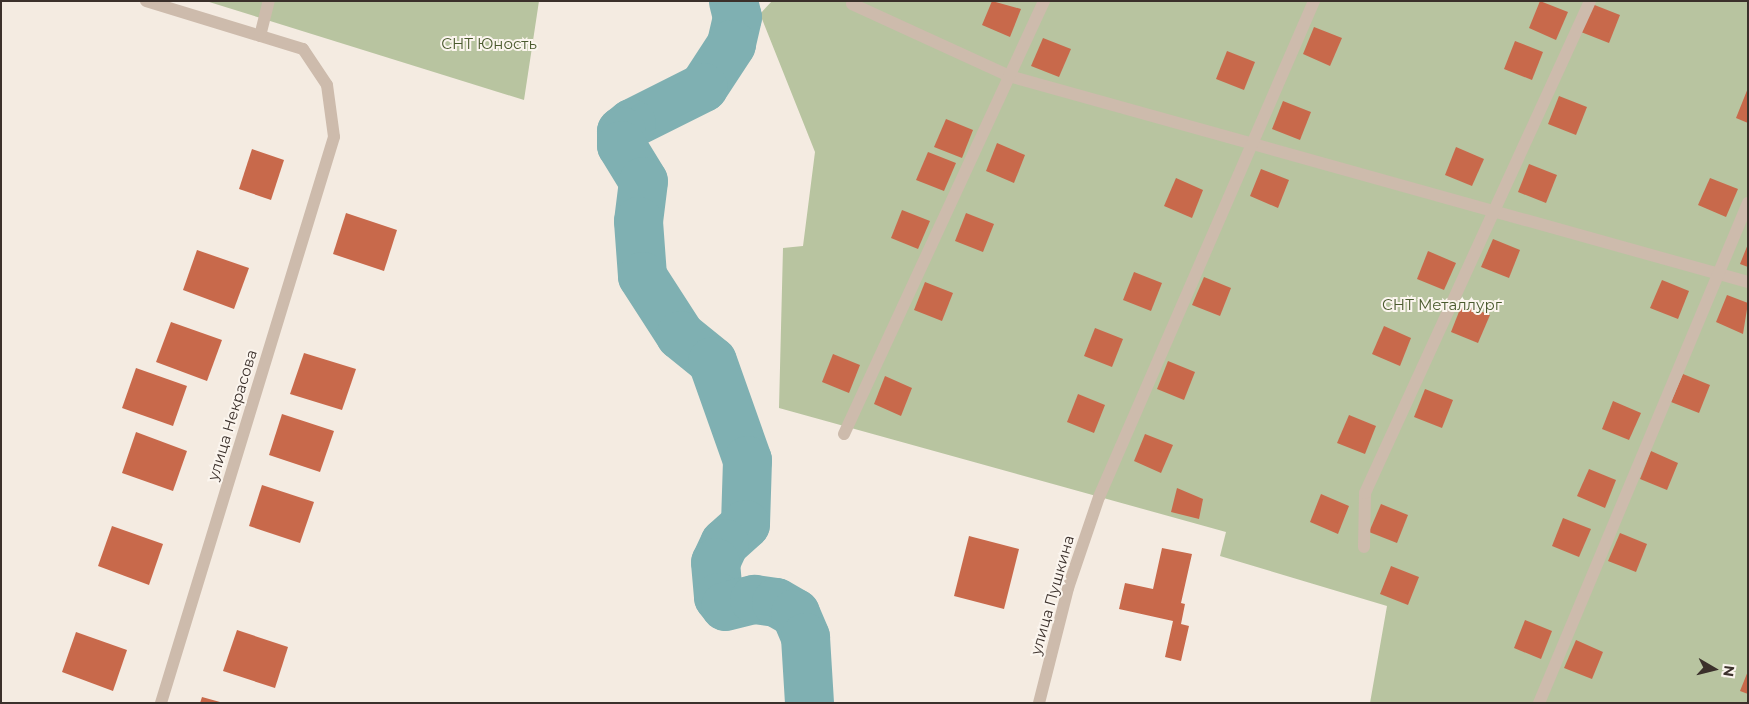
<!DOCTYPE html>
<meta charset="utf-8">
<style>
body{margin:0}
#map{position:relative;width:1749px;height:704px;overflow:hidden;background:#f4ebe1;font-family:Montserrat,sans-serif}
div>[style]{position:absolute}
.green>*{inset:0;background:#b8c4a0}
.river>*{height:49px;margin:-24.5px;padding:0 24.5px;transform-origin:24.5px;border-radius:24.5px;background:#7fb0b2}
.building>*{inset:0;background:#c8694b}
.street>*{height:12px;margin:-6px;padding:0 6px;transform-origin:6px;border-radius:6px;background:#cdbbac}
span{translate:-50% -50%;white-space:nowrap;text-align:center;line-height:1.15;-webkit-text-stroke:4px #fbf5ee;paint-order:stroke}
.park-label{font-size:15px;color:#4a5a2e}
.street-label{font-size:15px;color:#3b302b}
.frame{position:absolute;inset:0;border:2px solid #3b302b;pointer-events:none}
.north{position:absolute;left:1689px;top:644px;width:50px;height:50px;-webkit-text-stroke:4px #fbf5ee;paint-order:stroke;rotate:98deg;font-size:14px;font-weight:700;line-height:20px;text-align:center;color:#3b302b}
.north::after{content:'';display:block;margin:auto;width:18px;height:22px;background:#3b302b;clip-path:polygon(50% 0,100% 100%,50% 72%,0 100%)}
</style>
<div id="map">
<div class="green">
<i style="clip-path:polygon(206px 1px,539px 1px,524px 100px)"></i>
<i style="clip-path:polygon(772px 1px,1748px 1px,1748px 703px,1370px 703px,1387px 606px,1220px 556px,1226px 532px,779px 408px,783px 248px,803px 246px,815px 152px,760px 14px)"></i>
</div>
<div class="river">
<i style="left:733px;top:1px;width:16px;rotate:76deg"></i>
<i style="left:737px;top:17px;width:28px;rotate:103deg"></i>
<i style="left:731px;top:44px;width:51px;rotate:123.1deg"></i>
<i style="left:703px;top:87px;width:80px;rotate:153.4deg"></i>
<i style="left:631px;top:123px;width:13px;rotate:141deg"></i>
<i style="left:621px;top:131px;width:14px;rotate:90deg"></i>
<i style="left:621px;top:145px;width:42px;rotate:58.6deg"></i>
<i style="left:643px;top:181px;width:40px;rotate:97.1deg"></i>
<i style="left:638px;top:221px;width:55px;rotate:85.8deg"></i>
<i style="left:642px;top:276px;width:70px;rotate:57.2deg"></i>
<i style="left:680px;top:335px;width:41px;rotate:39.1deg"></i>
<i style="left:712px;top:361px;width:105px;rotate:70.5deg"></i>
<i style="left:747px;top:460px;width:64px;rotate:91.8deg"></i>
<i style="left:745px;top:524px;width:28px;rotate:138deg"></i>
<i style="left:724px;top:543px;width:21px;rotate:115deg"></i>
<i style="left:715px;top:562px;width:35px;rotate:85deg"></i>
<i style="left:718px;top:597px;width:11px;rotate:52deg"></i>
<i style="left:725px;top:606px;width:30px;rotate:-14deg"></i>
<i style="left:754px;top:599px;width:22px;rotate:8deg"></i>
<i style="left:776px;top:602px;width:22px;rotate:30deg"></i>
<i style="left:795px;top:613px;width:26px;rotate:67deg"></i>
<i style="left:805px;top:637px;width:66px;rotate:86.5deg"></i>
</div>
<div class="building">
<i style="clip-path:polygon(992px 1px,1021px 9px,1010px 37px,982px 25px)"></i>
<i style="clip-path:polygon(1540px 1px,1568px 12px,1556px 40px,1529px 28px)"></i>
<i style="clip-path:polygon(1592px 4px,1620px 15px,1609px 43px,1581px 32px)"></i>
<i style="clip-path:polygon(1314px 27px,1342px 38px,1330px 66px,1303px 54px)"></i>
<i style="clip-path:polygon(1043px 38px,1071px 49px,1059px 77px,1031px 66px)"></i>
<i style="clip-path:polygon(1515px 41px,1543px 52px,1532px 80px,1504px 69px)"></i>
<i style="clip-path:polygon(1227px 51px,1255px 62px,1244px 90px,1216px 79px)"></i>
<i style="clip-path:polygon(1748px 88px,1748px 123px,1736px 118px)"></i>
<i style="clip-path:polygon(1559px 96px,1587px 107px,1576px 135px,1548px 124px)"></i>
<i style="clip-path:polygon(1283px 101px,1311px 112px,1300px 140px,1272px 129px)"></i>
<i style="clip-path:polygon(946px 119px,973px 130px,962px 158px,934px 147px)"></i>
<i style="clip-path:polygon(997px 143px,1025px 155px,1014px 183px,986px 171px)"></i>
<i style="clip-path:polygon(1456px 147px,1484px 159px,1472px 186px,1445px 175px)"></i>
<i style="clip-path:polygon(252px 149px,284px 160px,271px 200px,239px 189px)"></i>
<i style="clip-path:polygon(928px 152px,956px 163px,944px 191px,916px 180px)"></i>
<i style="clip-path:polygon(1529px 164px,1557px 175px,1546px 203px,1518px 192px)"></i>
<i style="clip-path:polygon(1261px 169px,1289px 180px,1278px 208px,1250px 196px)"></i>
<i style="clip-path:polygon(1176px 178px,1203px 190px,1192px 218px,1164px 206px)"></i>
<i style="clip-path:polygon(1710px 178px,1738px 189px,1726px 217px,1698px 205px)"></i>
<i style="clip-path:polygon(902px 210px,930px 221px,918px 249px,891px 238px)"></i>
<i style="clip-path:polygon(346px 213px,397px 230px,384px 271px,333px 254px)"></i>
<i style="clip-path:polygon(966px 213px,994px 224px,983px 252px,955px 241px)"></i>
<i style="clip-path:polygon(1493px 239px,1520px 250px,1509px 278px,1481px 267px)"></i>
<i style="clip-path:polygon(1748px 244px,1748px 267px,1740px 264px)"></i>
<i style="clip-path:polygon(197px 250px,249px 268px,234px 309px,183px 290px)"></i>
<i style="clip-path:polygon(1428px 251px,1456px 263px,1444px 290px,1417px 279px)"></i>
<i style="clip-path:polygon(1134px 272px,1162px 283px,1151px 311px,1123px 300px)"></i>
<i style="clip-path:polygon(1204px 277px,1231px 288px,1220px 316px,1192px 305px)"></i>
<i style="clip-path:polygon(1662px 280px,1689px 291px,1678px 319px,1650px 308px)"></i>
<i style="clip-path:polygon(925px 282px,953px 293px,942px 321px,914px 310px)"></i>
<i style="clip-path:polygon(1727px 295px,1748px 303px,1743px 334px,1716px 322px)"></i>
<i style="clip-path:polygon(1462px 304px,1490px 315px,1478px 343px,1451px 332px)"></i>
<i style="clip-path:polygon(171px 322px,222px 340px,207px 381px,156px 362px)"></i>
<i style="clip-path:polygon(1384px 326px,1411px 338px,1400px 366px,1372px 354px)"></i>
<i style="clip-path:polygon(1095px 328px,1123px 339px,1112px 367px,1084px 356px)"></i>
<i style="clip-path:polygon(304px 353px,356px 369px,342px 410px,290px 394px)"></i>
<i style="clip-path:polygon(833px 354px,860px 365px,849px 393px,822px 382px)"></i>
<i style="clip-path:polygon(1168px 361px,1195px 372px,1184px 400px,1157px 389px)"></i>
<i style="clip-path:polygon(136px 368px,187px 386px,173px 426px,122px 408px)"></i>
<i style="clip-path:polygon(1683px 374px,1710px 385px,1699px 413px,1671px 402px)"></i>
<i style="clip-path:polygon(885px 376px,912px 388px,901px 416px,874px 404px)"></i>
<i style="clip-path:polygon(1425px 389px,1453px 400px,1442px 428px,1414px 417px)"></i>
<i style="clip-path:polygon(1078px 394px,1105px 405px,1094px 433px,1067px 422px)"></i>
<i style="clip-path:polygon(1613px 401px,1641px 413px,1629px 440px,1602px 429px)"></i>
<i style="clip-path:polygon(282px 414px,334px 431px,320px 472px,269px 455px)"></i>
<i style="clip-path:polygon(1349px 415px,1376px 426px,1365px 454px,1337px 443px)"></i>
<i style="clip-path:polygon(136px 432px,187px 451px,173px 491px,122px 473px)"></i>
<i style="clip-path:polygon(1145px 434px,1173px 445px,1161px 473px,1134px 461px)"></i>
<i style="clip-path:polygon(1651px 451px,1678px 463px,1667px 490px,1640px 479px)"></i>
<i style="clip-path:polygon(1589px 469px,1616px 480px,1605px 508px,1577px 496px)"></i>
<i style="clip-path:polygon(262px 485px,314px 502px,300px 543px,249px 526px)"></i>
<i style="clip-path:polygon(1177px 488px,1203px 499px,1199px 519px,1171px 512px)"></i>
<i style="clip-path:polygon(1321px 494px,1349px 506px,1338px 534px,1310px 522px)"></i>
<i style="clip-path:polygon(1381px 504px,1408px 515px,1397px 543px,1369px 532px)"></i>
<i style="clip-path:polygon(1563px 518px,1591px 529px,1579px 557px,1552px 546px)"></i>
<i style="clip-path:polygon(112px 526px,163px 544px,149px 585px,98px 566px)"></i>
<i style="clip-path:polygon(1620px 533px,1647px 544px,1636px 572px,1608px 561px)"></i>
<i style="clip-path:polygon(969px 536px,1019px 549px,1004px 609px,954px 596px)"></i>
<i style="clip-path:polygon(1162px 548px,1192px 554px,1181px 603px,1185px 604px,1181px 624px,1189px 626px,1181px 661px,1165px 657px,1173px 621px,1119px 609px,1125px 583px,1153px 589px)"></i>
<i style="clip-path:polygon(1391px 566px,1419px 577px,1408px 605px,1380px 594px)"></i>
<i style="clip-path:polygon(1525px 620px,1552px 631px,1541px 659px,1514px 648px)"></i>
<i style="clip-path:polygon(237px 630px,288px 647px,275px 688px,223px 671px)"></i>
<i style="clip-path:polygon(76px 632px,127px 650px,113px 691px,62px 672px)"></i>
<i style="clip-path:polygon(1576px 640px,1603px 652px,1592px 679px,1564px 668px)"></i>
<i style="clip-path:polygon(1748px 671px,1748px 694px,1740px 691px)"></i>
<i style="clip-path:polygon(202px 697px,220px 702px,220px 703px,200px 703px)"></i>
</div>
<div class="street">
<i style="left:146px;top:1px;width:164px;rotate:17deg"></i>
<i style="left:303px;top:49px;width:43px;rotate:56.3deg"></i>
<i style="left:327px;top:85px;width:52px;rotate:82.3deg"></i>
<i style="left:334px;top:137px;width:592px;rotate:107deg"></i>
<i style="left:852px;top:4px;width:173px;rotate:24.6deg"></i>
<i style="left:1009px;top:76px;width:767px;rotate:15.58deg"></i>
<i style="left:260px;top:36px;width:36px;rotate:-76deg"></i>
<i style="left:844px;top:434px;width:477px;rotate:-65.2deg"></i>
<i style="left:1364px;top:547px;width:54px;rotate:-88.9deg"></i>
<i style="left:1365px;top:493px;width:541px;rotate:-65.42deg"></i>
<i style="left:1039px;top:703px;width:119px;rotate:-75.8deg"></i>
<i style="left:1068px;top:588px;width:96px;rotate:-71.2deg"></i>
<i style="left:1099px;top:497px;width:541px;rotate:-66.56deg"></i>
<i style="left:1539px;top:703px;width:542px;rotate:-67.32deg"></i>
</div>
<div class="park-label">
<span style="left:489px;top:44px">СНТ Юность</span>
<span style="left:1442px;top:305px">СНТ Металлург</span>
</div>
<div class="street-label">
<span style="left:232px;top:415px;rotate:-73deg">улица Некрасова</span>
<span style="left:1052px;top:595px;rotate:-74deg">улица Пушкина</span>
</div>
<div class="frame"></div>
<div class="north">N</div>
</div>
